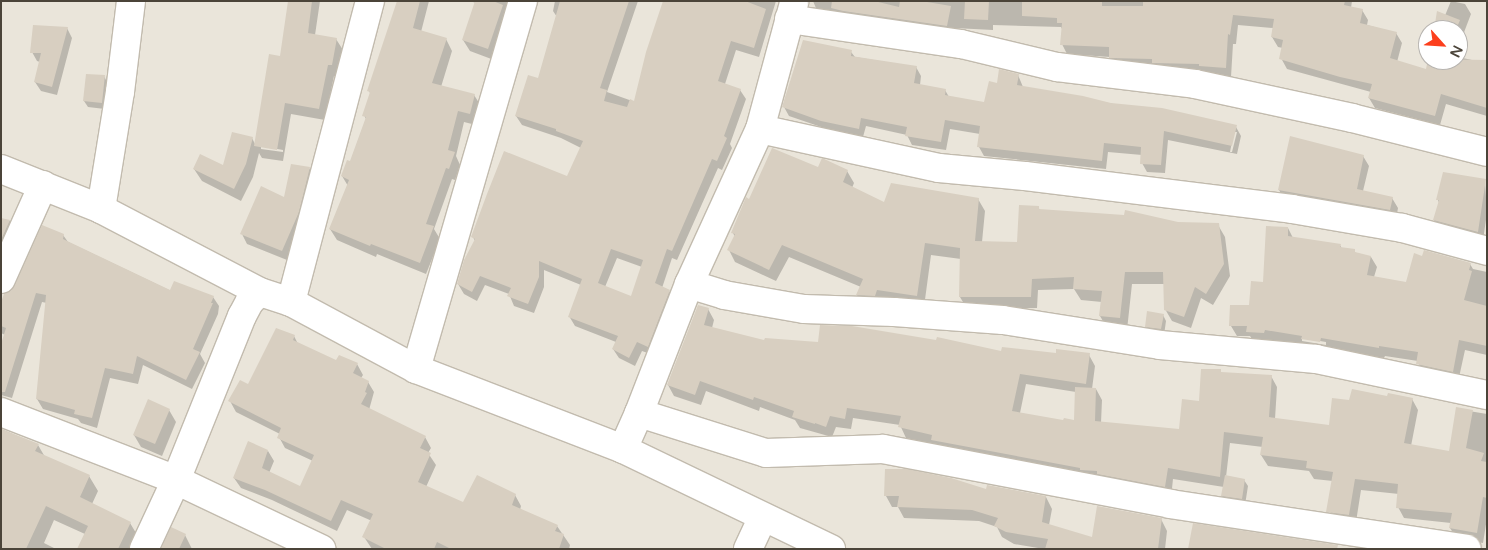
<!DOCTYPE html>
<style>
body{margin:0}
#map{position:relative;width:1488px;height:550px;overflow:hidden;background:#f6f3ec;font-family:"Varela Round",sans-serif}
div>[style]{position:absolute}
.residential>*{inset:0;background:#eae5da}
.shadow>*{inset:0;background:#0003}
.building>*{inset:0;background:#d8cfc1}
.roads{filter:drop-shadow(1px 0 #c2bbae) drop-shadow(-1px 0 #c2bbae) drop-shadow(0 1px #c2bbae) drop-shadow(0 -1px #c2bbae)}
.minor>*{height:28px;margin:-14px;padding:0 14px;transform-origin:14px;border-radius:14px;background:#fff}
span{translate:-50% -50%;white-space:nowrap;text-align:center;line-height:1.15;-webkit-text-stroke:5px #fff;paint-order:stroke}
.frame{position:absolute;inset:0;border:2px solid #4b4439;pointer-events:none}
.north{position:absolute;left:1418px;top:20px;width:50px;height:50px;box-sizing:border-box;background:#fff;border:1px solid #b7b4b0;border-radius:50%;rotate:116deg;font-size:14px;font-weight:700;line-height:20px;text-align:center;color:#4b4439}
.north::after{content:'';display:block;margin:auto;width:18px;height:22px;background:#fc3f1d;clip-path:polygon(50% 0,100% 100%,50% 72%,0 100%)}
</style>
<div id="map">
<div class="residential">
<i style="clip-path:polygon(evenodd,1px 1px,1487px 1px,1487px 549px,1px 549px,1px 1px,1428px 30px,1458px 30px,1458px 60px,1428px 60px,1428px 30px)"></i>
</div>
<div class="shadow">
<i style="clip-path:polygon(evenodd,290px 1px,320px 1px,315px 35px,336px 39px,343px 50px,338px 76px,334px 76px,325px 120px,291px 114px,283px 161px,262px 158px,259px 153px,253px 177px,241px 201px,202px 181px,194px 169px,224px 167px,252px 138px,255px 144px,281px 58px,290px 1px,261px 146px,283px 150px,283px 152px,261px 149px,261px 146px)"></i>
<i style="clip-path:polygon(398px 1px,429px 1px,421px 32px,446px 39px,452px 51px,441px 87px,474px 95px,481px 106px,476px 125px,464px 122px,456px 156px,460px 165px,455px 180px,452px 179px,434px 229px,440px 239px,426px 274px,377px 254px,376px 257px,337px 240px,330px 229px,348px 186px,342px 176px,350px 163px,366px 119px,364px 115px,371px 95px,369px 91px)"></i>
<i style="clip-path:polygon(470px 1px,512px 1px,494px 60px,470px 51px,463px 40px,476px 3px)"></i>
<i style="clip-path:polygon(evenodd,555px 1px,638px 1px,607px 92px,635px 102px,664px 1px,776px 1px,759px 57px,736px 50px,725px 84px,740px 90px,746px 99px,730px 144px,732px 148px,722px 170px,718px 168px,677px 260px,672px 258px,662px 288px,669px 291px,675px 300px,653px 355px,642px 351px,635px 366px,619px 358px,613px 349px,616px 342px,575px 326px,569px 316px,581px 285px,544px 270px,544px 287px,534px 313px,514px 306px,509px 294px,485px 285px,477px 301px,464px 294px,458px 284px,475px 241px,473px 237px,568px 177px,581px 148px,561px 138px,522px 125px,516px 116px,539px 80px,557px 17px,553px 11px,555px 1px,617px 258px,642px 267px,631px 298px,605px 287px,617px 258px)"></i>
<i style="clip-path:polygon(813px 1px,1352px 1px,1351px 8px,1362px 10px,1368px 20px,1367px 25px,1396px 33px,1402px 43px,1397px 62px,1427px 70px,1458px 60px,1458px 57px,1486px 63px,1487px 58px,1487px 116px,1446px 104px,1440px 125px,1375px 108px,1369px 98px,1371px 92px,1287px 69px,1281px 58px,1283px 48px,1278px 47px,1272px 37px,1273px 28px,1238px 25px,1236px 44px,1233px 44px,1231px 77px,1116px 67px,1110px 57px,1067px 54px,1062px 44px,1063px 31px,1061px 27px,993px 25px,993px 30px,954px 28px,952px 36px,818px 13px)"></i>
<i style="clip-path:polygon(1451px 1px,1465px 4px,1471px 14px,1458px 48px,1458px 30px,1439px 30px)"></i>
<i style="clip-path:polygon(67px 28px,72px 38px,57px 95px,41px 91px,35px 82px,40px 62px,37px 61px,32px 52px)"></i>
<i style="clip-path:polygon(evenodd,851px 52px,855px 57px,916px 67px,921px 76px,920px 85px,945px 90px,949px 97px,985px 103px,998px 84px,1018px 75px,1023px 87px,1236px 127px,1241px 136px,1237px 154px,1168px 140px,1165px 173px,1147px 172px,1142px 163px,1142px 155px,1108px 152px,1106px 169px,984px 156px,979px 147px,980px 134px,950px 129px,946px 150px,912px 145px,907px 135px,866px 126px,863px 137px,827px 129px,789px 116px,784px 107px,851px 52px,1234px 132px,1237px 132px,1232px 152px,1230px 152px,1234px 132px)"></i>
<i style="clip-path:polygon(104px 76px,107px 82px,105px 109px,88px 107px,84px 101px)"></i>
<i style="clip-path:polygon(1363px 156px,1369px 166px,1363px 191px,1392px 198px,1398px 208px,1396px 219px,1285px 200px,1279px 190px)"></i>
<i style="clip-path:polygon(309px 168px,315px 178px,303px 222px,287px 260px,247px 244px,242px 234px,285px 199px)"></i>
<i style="clip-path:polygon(818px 169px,847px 171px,854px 183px,852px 188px,885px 204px,978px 199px,985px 211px,982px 242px,1018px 244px,1038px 207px,1040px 210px,1178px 224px,1218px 225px,1225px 237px,1230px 276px,1213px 305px,1201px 298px,1191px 328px,1172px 321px,1165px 309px,1164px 284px,1132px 284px,1127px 330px,1107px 328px,1100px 316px,1102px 302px,1081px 300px,1074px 289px,1038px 290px,1037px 308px,967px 309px,960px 297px,961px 259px,931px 255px,924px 307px,864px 307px,857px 295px,861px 287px,789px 257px,776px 281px,735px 262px,729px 250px,735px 237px,733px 233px,750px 200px)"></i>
<i style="clip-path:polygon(1485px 181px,1487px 213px,1483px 240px,1439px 229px,1434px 220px,1439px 203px,1438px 200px)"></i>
<i style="clip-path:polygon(1px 219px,10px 221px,16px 231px,1px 264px)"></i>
<i style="clip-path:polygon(evenodd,1288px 228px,1293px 238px,1340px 245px,1342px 249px,1371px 257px,1377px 267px,1374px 277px,1407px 283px,1470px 264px,1473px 269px,1487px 272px,1487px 355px,1465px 350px,1458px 382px,1423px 374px,1418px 361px,1385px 356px,1384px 358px,1270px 340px,1270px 343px,1254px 342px,1250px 336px,1237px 336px,1231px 326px,1250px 307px,1264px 283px,1288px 228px,1302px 338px,1326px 342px,1326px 345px,1302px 341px,1302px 338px)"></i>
<i style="clip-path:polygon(63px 235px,68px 242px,171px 291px,213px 297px,219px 306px,218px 314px,200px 354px,205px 363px,192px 389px,143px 365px,138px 384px,110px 378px,97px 428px,81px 423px,78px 419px,43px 409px,37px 399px,47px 303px,42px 302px,12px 398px,1px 395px,1px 348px,5px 335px,1px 333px,1px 305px)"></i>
<i style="clip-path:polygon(evenodd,708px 309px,714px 320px,712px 328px,765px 342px,1089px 355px,1095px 366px,1092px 389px,1096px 389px,1102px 400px,1101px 423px,1180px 431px,1222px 374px,1271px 376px,1277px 387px,1275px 419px,1330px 427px,1350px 401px,1388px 398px,1412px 399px,1418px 410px,1411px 446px,1450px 452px,1457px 409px,1487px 414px,1487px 518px,1483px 543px,1457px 539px,1450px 528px,1451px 523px,1404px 518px,1398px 507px,1399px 494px,1361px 490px,1356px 522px,1334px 519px,1328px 508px,1333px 481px,1314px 479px,1309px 471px,1268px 466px,1261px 455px,1263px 447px,1230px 443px,1226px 477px,1244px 480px,1248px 486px,1245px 505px,1226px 502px,1222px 496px,1224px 487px,1173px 479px,1171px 498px,906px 438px,900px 425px,853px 418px,851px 429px,836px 427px,832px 437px,800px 428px,795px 420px,760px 407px,759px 411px,706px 391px,701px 405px,674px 396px,668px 385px,708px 309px,1026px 384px,1076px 392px,1075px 421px,1064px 422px,1020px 413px,1026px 384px)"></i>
<i style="clip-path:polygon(1163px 315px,1166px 321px,1164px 335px,1150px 333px,1146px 326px)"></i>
<i style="clip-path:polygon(294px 336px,298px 344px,337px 362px,357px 364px,363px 375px,361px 378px,368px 382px,374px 392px,369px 410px,425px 437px,431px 448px,428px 453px,436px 465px,426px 487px,463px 504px,515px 495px,521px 506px,520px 510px,557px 526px,570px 545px,569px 549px,372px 549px,364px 537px,372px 521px,347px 510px,337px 531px,272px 500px,241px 488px,234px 478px,268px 451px,274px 461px,269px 473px,301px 488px,313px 461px,285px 448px,279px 437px,280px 434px,236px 412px,230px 401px,249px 386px)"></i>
<i style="clip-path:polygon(169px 410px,176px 422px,162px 456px,141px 447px,134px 435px)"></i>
<i style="clip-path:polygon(1px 429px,38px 445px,45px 457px,89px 476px,98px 491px,92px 504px,130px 523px,139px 538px,134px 549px,78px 549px,85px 534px,54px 520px,44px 543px,56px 549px,1px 549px)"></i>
<i style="clip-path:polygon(987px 490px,1046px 497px,1052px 509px,1049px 525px,1093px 539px,1161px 519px,1167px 531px,1165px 549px,1044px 549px,1014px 544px,1002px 537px,997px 527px,979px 521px,904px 518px,898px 507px,892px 507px,886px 496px)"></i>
<i style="clip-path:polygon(185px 535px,192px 549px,162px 549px)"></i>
</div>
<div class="building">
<i style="clip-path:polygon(288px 1px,312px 1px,308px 33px,337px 38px,332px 65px,328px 65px,319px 109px,285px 103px,277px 150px,254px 146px,269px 54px,280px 56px)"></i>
<i style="clip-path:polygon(397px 1px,420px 1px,413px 28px,447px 38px,432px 83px,475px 94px,470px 114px,458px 111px,448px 150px,455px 152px,449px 169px,446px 168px,426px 224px,434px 226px,420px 263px,371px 244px,370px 246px,329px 229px,349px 180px,341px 176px,347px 160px,350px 161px,366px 117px,362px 116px,370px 92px,367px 91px)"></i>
<i style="clip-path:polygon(475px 1px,493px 1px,503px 5px,488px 49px,462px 40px)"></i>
<i style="clip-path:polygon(evenodd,560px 1px,629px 1px,600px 88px,607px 90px,604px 101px,627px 107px,630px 99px,634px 101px,646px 52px,663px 1px,745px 1px,766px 9px,754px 48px,731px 41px,718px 81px,741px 89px,724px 136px,727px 138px,717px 161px,712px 159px,672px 251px,667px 249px,655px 283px,670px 290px,648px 347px,637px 342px,629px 358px,612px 349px,618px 336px,568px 317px,582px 279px,539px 261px,539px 277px,528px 304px,507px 296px,511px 288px,480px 276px,472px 292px,457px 284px,464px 260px,475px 239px,471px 237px,487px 194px,504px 151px,567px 176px,583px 141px,556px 131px,556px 129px,515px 116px,528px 75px,538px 78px,560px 1px,611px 249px,643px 260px,631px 296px,598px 283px,611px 249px)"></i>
<i style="clip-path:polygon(832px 1px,874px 1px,899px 7px,900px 1px,921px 1px,951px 6px,947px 26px,843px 11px,831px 8px)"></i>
<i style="clip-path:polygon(965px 1px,989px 1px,988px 20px,964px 19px)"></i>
<i style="clip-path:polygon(1022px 1px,1102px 2px,1102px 6px,1143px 6px,1143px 1px,1345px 1px,1344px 5px,1363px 9px,1360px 23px,1397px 32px,1390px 58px,1426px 69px,1428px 59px,1487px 60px,1487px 108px,1441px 94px,1435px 116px,1368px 98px,1372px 84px,1340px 77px,1279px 59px,1283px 40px,1271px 37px,1274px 19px,1233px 15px,1230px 35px,1228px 34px,1226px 68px,1199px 66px,1199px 64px,1152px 63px,1152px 59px,1109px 58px,1109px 47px,1060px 45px,1062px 23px,1057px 23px,1057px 18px,1022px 16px)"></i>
<i style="clip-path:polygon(1437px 11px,1460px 20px,1456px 30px,1434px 30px)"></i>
<i style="clip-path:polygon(33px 25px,68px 27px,52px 87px,34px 82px,41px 53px,30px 53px)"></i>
<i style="clip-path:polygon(803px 40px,852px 50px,851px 56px,917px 66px,914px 83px,946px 89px,945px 95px,984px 102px,989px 81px,997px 83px,999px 69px,1019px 74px,1017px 85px,1083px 96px,1111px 103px,1162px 108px,1237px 125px,1232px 146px,1164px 131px,1161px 165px,1140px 164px,1141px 147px,1104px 143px,1102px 161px,977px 147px,980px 126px,945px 120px,941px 142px,905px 136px,907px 127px,861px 118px,859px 129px,821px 121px,782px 107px)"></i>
<i style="clip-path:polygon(86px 74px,105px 75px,102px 103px,83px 101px)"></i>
<i style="clip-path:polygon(232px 132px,253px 137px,246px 164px,234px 189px,193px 169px,200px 154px,223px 165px)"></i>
<i style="clip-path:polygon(1290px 136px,1364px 155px,1357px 189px,1393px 197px,1390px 210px,1278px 190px)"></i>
<i style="clip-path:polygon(772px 148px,818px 167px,822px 158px,848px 170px,843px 182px,884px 202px,891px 183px,979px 198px,975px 241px,1017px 242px,1019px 205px,1039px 206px,1039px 209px,1124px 215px,1125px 210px,1178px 222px,1219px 223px,1224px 264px,1206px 294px,1195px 287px,1184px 317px,1164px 310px,1163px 272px,1125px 272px,1120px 318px,1099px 316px,1102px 291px,1073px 289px,1074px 277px,1032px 279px,1031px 297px,959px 297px,960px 248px,925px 243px,917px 296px,877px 290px,875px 296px,856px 295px,863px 279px,782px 245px,769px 270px,727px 250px,735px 234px,731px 233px,746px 197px,749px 199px)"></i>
<i style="clip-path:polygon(291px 164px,310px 167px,299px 212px,282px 251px,240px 234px,261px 186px,284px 197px)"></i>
<i style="clip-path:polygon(1443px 172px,1486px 179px,1478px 232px,1433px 220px,1439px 200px,1436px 200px)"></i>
<i style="clip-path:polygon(1px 218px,10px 220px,1px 240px)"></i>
<i style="clip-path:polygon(42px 225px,64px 234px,63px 239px,170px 290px,174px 281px,214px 296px,211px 303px,213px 303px,193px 349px,200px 352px,186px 380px,137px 356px,133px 374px,105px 368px,92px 418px,74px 414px,75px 410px,36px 399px,46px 295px,36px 293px,5px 392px,1px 392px,1px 344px,6px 328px,1px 326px,1px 302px,4px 294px,11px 291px,15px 285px)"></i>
<i style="clip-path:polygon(1266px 226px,1288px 227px,1288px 236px,1341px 244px,1340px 247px,1355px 249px,1355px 252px,1371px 256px,1367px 275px,1406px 282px,1414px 253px,1422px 256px,1424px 250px,1471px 263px,1469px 270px,1472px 271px,1464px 300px,1487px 306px,1487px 346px,1459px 340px,1453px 372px,1416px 364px,1418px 352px,1379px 346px,1379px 348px,1321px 338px,1320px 342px,1301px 339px,1302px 336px,1265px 330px,1264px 333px,1246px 332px,1247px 326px,1229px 326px,1230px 305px,1249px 305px,1251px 281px,1263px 282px)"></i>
<i style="clip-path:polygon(698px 305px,709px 308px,704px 325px,764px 340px,765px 338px,818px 342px,820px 325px,852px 326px,936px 340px,937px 337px,1001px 351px,1002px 347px,1056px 353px,1056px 349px,1090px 353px,1086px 384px,1020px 374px,1012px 411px,1063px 420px,1064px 418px,1074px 420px,1075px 387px,1096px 388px,1095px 421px,1179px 429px,1182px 399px,1199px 401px,1201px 369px,1221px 369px,1221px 372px,1272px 375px,1269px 417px,1329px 425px,1332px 398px,1349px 400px,1352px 389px,1387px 396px,1388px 393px,1413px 398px,1404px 443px,1449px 451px,1456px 407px,1473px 410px,1466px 448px,1484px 453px,1481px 461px,1487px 462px,1487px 498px,1483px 497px,1477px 533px,1449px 528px,1452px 513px,1396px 508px,1398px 484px,1355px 479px,1349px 515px,1326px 512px,1333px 472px,1306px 468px,1307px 461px,1260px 455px,1263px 437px,1224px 432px,1220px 477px,1168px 468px,1165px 487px,1097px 474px,1097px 471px,1080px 470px,1080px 468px,931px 440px,932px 435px,898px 427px,901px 416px,847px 408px,845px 419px,830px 416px,826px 427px,815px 423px,815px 424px,792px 417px,794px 411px,754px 397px,753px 400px,700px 381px,695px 395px,667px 385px)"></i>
<i style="clip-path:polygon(1147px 311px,1164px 314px,1161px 329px,1145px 327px)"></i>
<i style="clip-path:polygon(276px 328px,295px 335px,293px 340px,336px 360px,339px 355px,358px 363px,353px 373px,369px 381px,365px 392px,367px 393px,361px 404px,426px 436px,420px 448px,431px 453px,418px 482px,463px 502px,477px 475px,516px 494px,512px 505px,558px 525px,555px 531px,564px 534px,559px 549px,451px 549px,437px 542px,434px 549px,386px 549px,362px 537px,373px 514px,341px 500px,331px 521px,265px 490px,233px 478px,248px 441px,268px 450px,262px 468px,300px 486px,314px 455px,277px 438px,281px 428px,228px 401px,240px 380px,248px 384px)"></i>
<i style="clip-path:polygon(148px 399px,170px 409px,155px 444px,133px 435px)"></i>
<i style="clip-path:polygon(1px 429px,39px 444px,35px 451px,90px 475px,80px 497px,131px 522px,118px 549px,77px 549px,88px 526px,46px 506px,26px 549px,1px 549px)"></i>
<i style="clip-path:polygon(885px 469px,907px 469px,951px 478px,986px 489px,987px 485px,1046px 496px,1042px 522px,1092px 537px,1097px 506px,1162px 518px,1158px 549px,1045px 549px,1048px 539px,1006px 532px,994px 526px,998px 518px,972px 510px,897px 507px,899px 496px,884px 496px)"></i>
<i style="clip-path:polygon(1225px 475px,1245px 479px,1242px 499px,1221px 496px)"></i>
<i style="clip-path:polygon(1193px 523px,1338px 545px,1337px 549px,1188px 549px)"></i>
<i style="clip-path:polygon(171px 527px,186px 534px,179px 549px,161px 549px)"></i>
</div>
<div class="roads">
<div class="minor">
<i style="left:789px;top:19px;width:174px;rotate:8.3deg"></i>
<i style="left:961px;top:44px;width:99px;rotate:13.5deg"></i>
<i style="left:1057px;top:67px;width:139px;rotate:7deg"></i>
<i style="left:1195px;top:84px;width:161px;rotate:12.2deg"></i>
<i style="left:1352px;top:118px;width:139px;rotate:14.1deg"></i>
<i style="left:760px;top:129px;width:183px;rotate:12.3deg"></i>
<i style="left:939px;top:168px;width:86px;rotate:5.3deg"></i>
<i style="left:1025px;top:176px;width:269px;rotate:7deg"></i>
<i style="left:1292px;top:209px;width:112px;rotate:9.8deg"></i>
<i style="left:1402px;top:228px;width:88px;rotate:15.1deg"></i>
<i style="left:1px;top:169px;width:108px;rotate:21.8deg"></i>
<i style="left:101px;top:209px;width:179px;rotate:27.6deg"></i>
<i style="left:260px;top:292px;width:33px;rotate:18deg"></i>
<i style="left:291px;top:302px;width:142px;rotate:28.2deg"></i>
<i style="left:416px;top:369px;width:222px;rotate:21.1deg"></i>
<i style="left:623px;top:449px;width:231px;rotate:25.7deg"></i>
<i style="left:101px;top:209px;width:119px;rotate:-80.8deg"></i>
<i style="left:120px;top:92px;width:92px;rotate:-83.1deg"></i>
<i style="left:1px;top:279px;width:103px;rotate:-65.9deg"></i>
<i style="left:689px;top:284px;width:37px;rotate:17deg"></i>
<i style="left:724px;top:295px;width:81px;rotate:9.9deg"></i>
<i style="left:804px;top:309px;width:90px;rotate:1.9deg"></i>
<i style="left:894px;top:312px;width:109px;rotate:4.2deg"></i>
<i style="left:1003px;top:320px;width:159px;rotate:9deg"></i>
<i style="left:1160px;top:345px;width:157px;rotate:5.1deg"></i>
<i style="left:1316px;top:359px;width:175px;rotate:11.9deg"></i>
<i style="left:291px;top:302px;width:311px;rotate:-75.3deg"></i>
<i style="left:416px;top:369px;width:383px;rotate:-73.8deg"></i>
<i style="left:1px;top:412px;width:188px;rotate:21.2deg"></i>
<i style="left:176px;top:480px;width:161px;rotate:25.4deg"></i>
<i style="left:639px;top:413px;width:133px;rotate:17.5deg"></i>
<i style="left:766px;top:453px;width:117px;rotate:-2deg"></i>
<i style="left:883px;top:449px;width:292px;rotate:10.8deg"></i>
<i style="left:1170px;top:504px;width:300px;rotate:8.6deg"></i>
<i style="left:623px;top:449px;width:39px;rotate:-66deg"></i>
<i style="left:639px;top:413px;width:138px;rotate:-68.8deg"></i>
<i style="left:689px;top:284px;width:170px;rotate:-65.4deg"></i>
<i style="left:760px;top:129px;width:131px;rotate:-74.9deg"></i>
<i style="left:144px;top:549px;width:76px;rotate:-65.1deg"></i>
<i style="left:176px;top:480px;width:177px;rotate:-68.1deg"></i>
<i style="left:242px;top:316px;width:17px;rotate:-62deg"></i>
<i style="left:250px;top:301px;width:13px;rotate:-42deg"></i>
<i style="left:748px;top:549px;width:35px;rotate:-65deg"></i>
</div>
</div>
<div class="frame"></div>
<div class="north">N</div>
</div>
